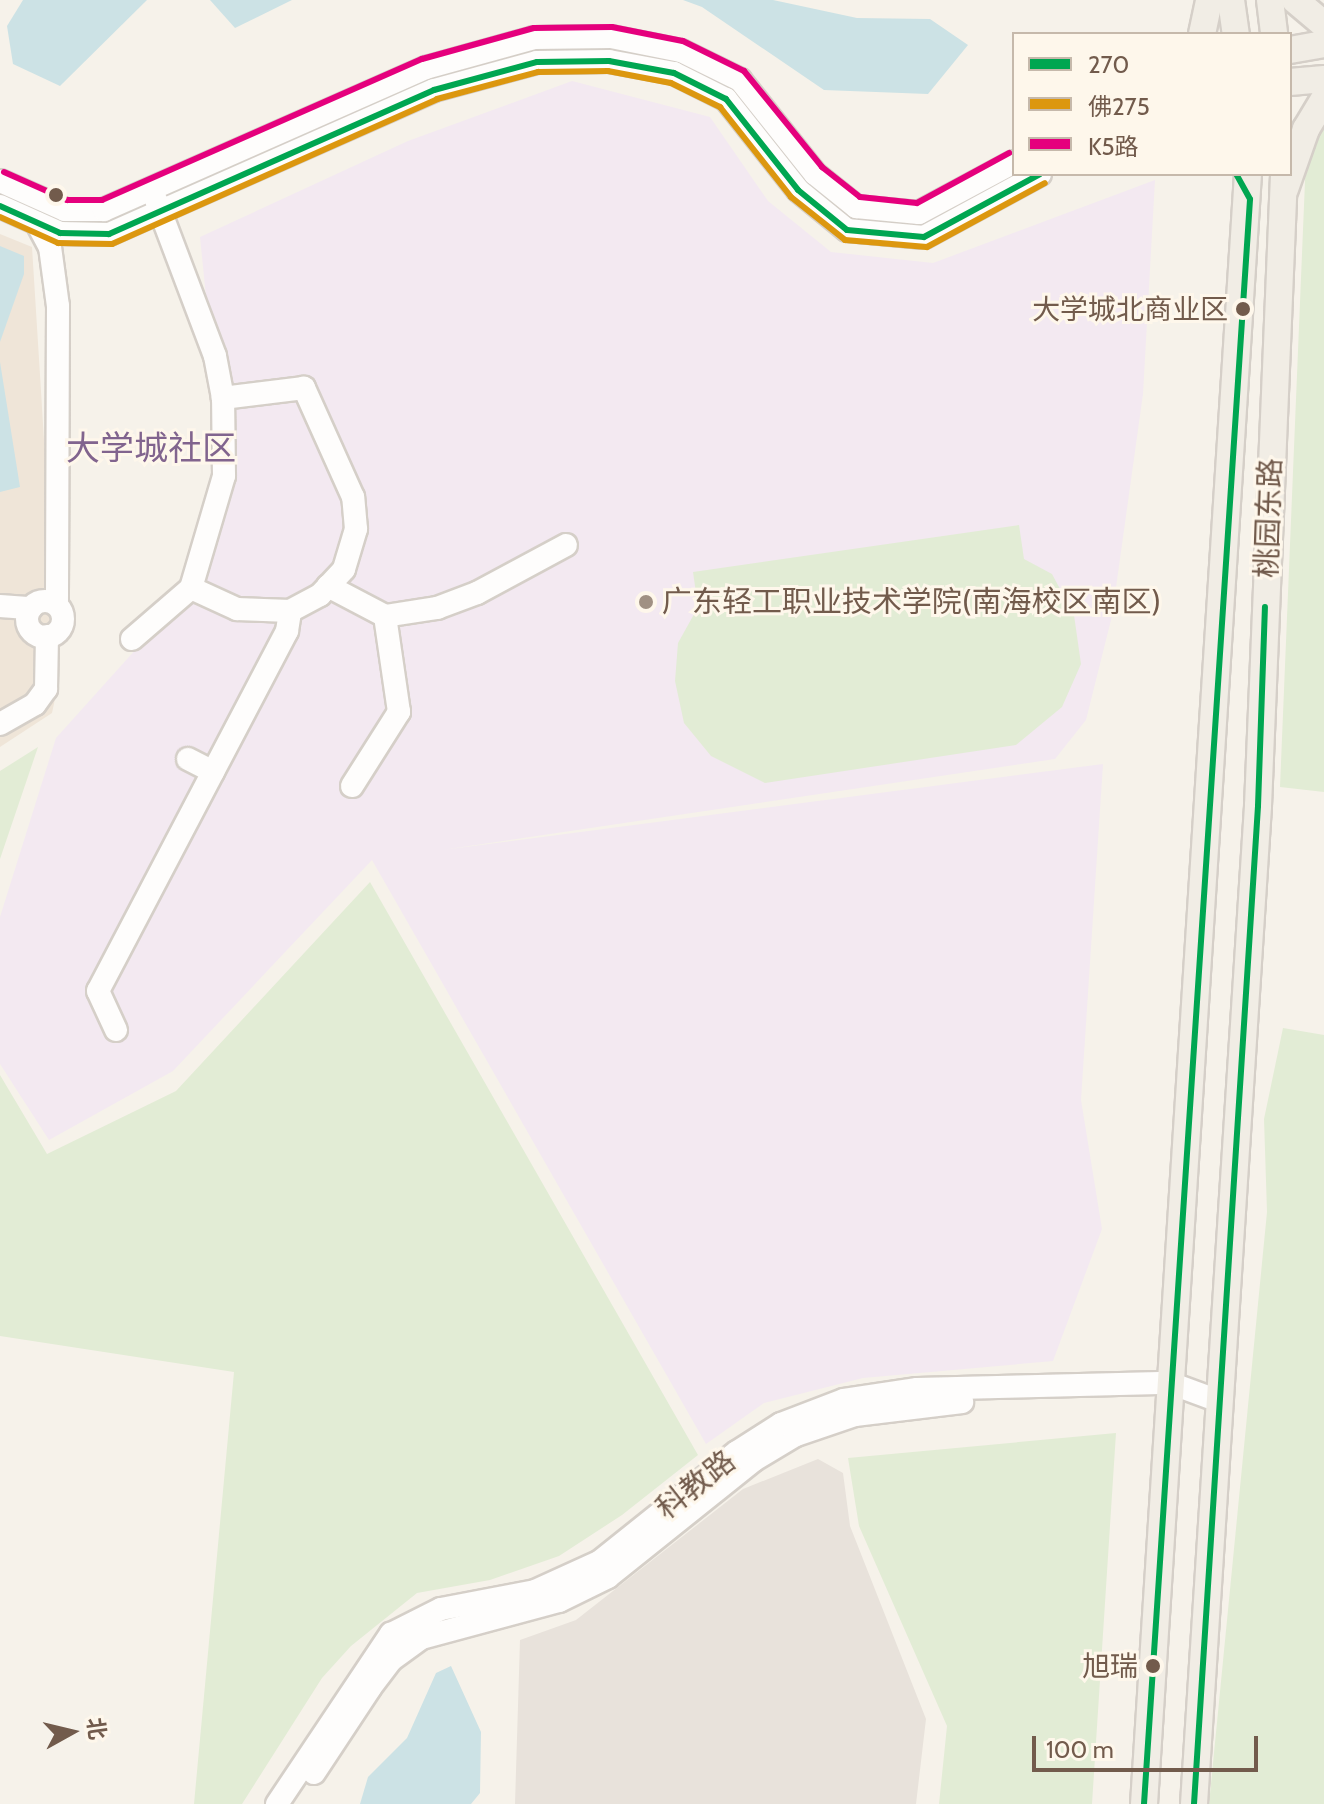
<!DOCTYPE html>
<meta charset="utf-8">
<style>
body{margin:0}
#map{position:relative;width:1324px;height:1804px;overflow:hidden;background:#f6f2ea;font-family:Cabin,"Noto Sans SC",sans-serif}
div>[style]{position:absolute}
.residential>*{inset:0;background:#efe5d8}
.industrial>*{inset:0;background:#e8e2db}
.education>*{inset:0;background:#f3e9f1}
.green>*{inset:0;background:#e2ecd5}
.water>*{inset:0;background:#cce2e5}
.roads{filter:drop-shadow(2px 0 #d5cfc8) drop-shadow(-2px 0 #d5cfc8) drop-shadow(0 2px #d5cfc8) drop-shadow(0 -2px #d5cfc8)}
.minor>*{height:22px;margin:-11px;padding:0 11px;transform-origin:11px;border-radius:11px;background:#fefdfc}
.minor>.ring{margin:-11px;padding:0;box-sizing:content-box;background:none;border:22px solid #fefdfc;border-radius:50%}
.major>*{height:26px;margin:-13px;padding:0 13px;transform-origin:13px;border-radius:13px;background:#f1ede5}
.bus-1>*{height:6px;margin:-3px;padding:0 3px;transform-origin:3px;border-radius:3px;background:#00a651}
.bus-2>*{height:6px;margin:-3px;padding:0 3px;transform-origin:3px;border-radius:3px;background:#dc970f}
.bus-3>*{height:6px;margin:-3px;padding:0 3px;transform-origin:3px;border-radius:3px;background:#e5007d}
.dots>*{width:22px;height:22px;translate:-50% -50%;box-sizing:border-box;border:4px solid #fef7eb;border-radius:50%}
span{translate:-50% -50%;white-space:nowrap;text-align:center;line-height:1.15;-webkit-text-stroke:6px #fef7eb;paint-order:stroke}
.bus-label{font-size:28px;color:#725b4c}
.right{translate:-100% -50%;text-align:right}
.street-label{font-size:30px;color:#725b4c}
.poi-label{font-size:30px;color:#725b4c}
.left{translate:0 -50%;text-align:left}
.quarter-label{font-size:34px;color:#81648e}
.legend{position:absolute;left:1012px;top:32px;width:280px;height:144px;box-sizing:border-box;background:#fef7eb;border:2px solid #c6b9ab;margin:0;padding:10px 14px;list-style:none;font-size:24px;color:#725b4c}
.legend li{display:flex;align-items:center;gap:16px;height:40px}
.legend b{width:40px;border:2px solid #c6b9ab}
.north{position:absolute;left:32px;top:1692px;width:80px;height:80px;-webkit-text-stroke:6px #fef7eb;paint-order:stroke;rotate:82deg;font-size:22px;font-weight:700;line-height:32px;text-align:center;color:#725b4c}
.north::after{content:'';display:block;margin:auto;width:28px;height:36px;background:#725b4c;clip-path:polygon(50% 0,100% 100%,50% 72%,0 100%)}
.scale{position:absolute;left:1032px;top:1736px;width:226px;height:36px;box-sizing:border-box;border:4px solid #725b4c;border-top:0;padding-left:10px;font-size:24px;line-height:28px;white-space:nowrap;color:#725b4c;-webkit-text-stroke:6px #fef7eb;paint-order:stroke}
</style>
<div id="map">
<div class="residential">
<i style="clip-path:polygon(0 234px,32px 247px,59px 680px,52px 713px,0 747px)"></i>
</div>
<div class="industrial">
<i style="clip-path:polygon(818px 1459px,843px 1473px,850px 1526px,926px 1719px,916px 1804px,515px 1804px,520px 1640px,576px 1620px,743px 1489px)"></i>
</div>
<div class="education">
<i style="clip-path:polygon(572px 81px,710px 117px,768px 201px,831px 252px,933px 263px,1155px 180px,1143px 394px,1112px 616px,1086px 720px,1055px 759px,442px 850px,1103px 764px,1081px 1100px,1102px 1229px,1053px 1361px,863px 1378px,764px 1403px,706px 1444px,372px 860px,173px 1071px,49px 1140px,0 1064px,0 917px,56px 738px,191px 588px,224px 476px,200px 237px,408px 141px)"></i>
</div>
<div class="green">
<i style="clip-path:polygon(1324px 127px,1324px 792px,1280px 787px,1306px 157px)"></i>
<i style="clip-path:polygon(1019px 525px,1024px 559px,1052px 574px,1074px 615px,1081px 664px,1062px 707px,1016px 745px,765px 783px,711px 756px,684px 723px,675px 681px,678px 643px,698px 607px,693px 572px)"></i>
<i style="clip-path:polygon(38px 747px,0 859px,0 771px)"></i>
<i style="clip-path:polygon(370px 882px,698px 1455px,622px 1515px,559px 1556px,490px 1580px,417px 1593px,351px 1646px,322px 1678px,242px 1804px,194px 1804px,234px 1372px,0 1336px,0 1075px,47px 1154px,176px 1091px)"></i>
<i style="clip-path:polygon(1283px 1028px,1324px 1035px,1324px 1804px,1209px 1804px,1267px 1212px,1264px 1119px)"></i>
<i style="clip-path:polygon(1116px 1433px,1092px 1804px,939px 1804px,947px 1726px,859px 1526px,848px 1458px)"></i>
</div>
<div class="water">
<i style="clip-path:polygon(23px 0,147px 0,60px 86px,13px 64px,7px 26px)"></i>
<i style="clip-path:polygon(210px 0,292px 0,235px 28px)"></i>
<i style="clip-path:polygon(683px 0,773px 0,857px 18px,930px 19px,968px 45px,928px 94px,824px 90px,702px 7px)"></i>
<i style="clip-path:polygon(0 246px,24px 256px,24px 274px,0 342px)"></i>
<i style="clip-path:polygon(0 362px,20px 487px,0 492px)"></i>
<i style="clip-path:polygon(451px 1666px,481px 1732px,480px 1793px,471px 1804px,360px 1804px,368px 1777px,407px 1738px,436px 1673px)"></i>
</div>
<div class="roads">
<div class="minor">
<i style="left:0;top:181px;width:71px;rotate:24deg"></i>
<i style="left:65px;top:210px;width:39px"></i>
<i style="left:104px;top:210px;width:352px;rotate:-23.8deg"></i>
<i style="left:426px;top:68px;width:112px;rotate:-15.5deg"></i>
<i style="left:534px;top:38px;width:77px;rotate:-0.7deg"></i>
<i style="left:611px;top:37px;width:71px;rotate:11.3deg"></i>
<i style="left:681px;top:51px;width:66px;rotate:26.2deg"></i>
<i style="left:740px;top:80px;width:120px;rotate:51.4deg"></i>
<i style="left:815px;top:174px;width:53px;rotate:38.8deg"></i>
<i style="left:856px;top:207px;width:63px;rotate:5.4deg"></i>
<i style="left:919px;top:213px;width:108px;rotate:-28.2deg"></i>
<i style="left:0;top:206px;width:66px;rotate:24.2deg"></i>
<i style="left:60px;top:233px;width:49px;rotate:1.2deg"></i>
<i style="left:109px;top:234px;width:355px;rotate:-23.9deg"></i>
<i style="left:434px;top:90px;width:107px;rotate:-15.2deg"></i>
<i style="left:537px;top:62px;width:72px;rotate:-0.8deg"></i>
<i style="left:609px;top:61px;width:66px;rotate:10.5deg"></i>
<i style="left:674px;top:73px;width:58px;rotate:26.6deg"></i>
<i style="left:726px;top:99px;width:116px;rotate:51.6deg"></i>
<i style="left:798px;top:190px;width:63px;rotate:39.2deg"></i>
<i style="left:847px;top:230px;width:77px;rotate:5.2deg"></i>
<i style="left:924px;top:237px;width:132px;rotate:-28.5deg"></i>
<i style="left:37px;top:223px;width:27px;rotate:62deg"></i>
<i style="left:50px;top:247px;width:60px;rotate:82.3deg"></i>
<i style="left:58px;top:306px;width:299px;rotate:90.2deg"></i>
<i style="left:328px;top:586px;width:64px;rotate:27.8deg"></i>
<i style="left:385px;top:616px;width:53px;rotate:-8.7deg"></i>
<i style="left:437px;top:608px;width:43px;rotate:-20.6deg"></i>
<i style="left:477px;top:593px;width:101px;rotate:-28.3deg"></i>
<i style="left:191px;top:588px;width:51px;rotate:24.5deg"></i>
<i style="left:237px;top:609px;width:53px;rotate:2.2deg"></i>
<i style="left:290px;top:611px;width:34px;rotate:-28deg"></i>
<i style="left:320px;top:595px;width:35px;rotate:-47deg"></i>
<i style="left:344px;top:569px;width:42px;rotate:-73.3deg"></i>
<i style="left:356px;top:529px;width:32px;rotate:-95deg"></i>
<i style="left:353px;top:497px;width:120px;rotate:-114.2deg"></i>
<i style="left:304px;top:388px;width:82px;rotate:173deg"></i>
<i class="ring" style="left:27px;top:601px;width:14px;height:14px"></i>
<i style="left:0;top:606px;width:31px;rotate:4deg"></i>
<i style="left:132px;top:639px;width:78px;rotate:-40.8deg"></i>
<i style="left:191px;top:588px;width:117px;rotate:-73.6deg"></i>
<i style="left:224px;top:476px;width:78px;rotate:-90.7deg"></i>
<i style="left:223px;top:398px;width:43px;rotate:-100.8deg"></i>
<i style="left:215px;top:356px;width:167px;rotate:-110.7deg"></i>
<i style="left:0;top:724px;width:40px;rotate:-29.7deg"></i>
<i style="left:35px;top:704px;width:19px;rotate:-54deg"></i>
<i style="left:46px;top:689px;width:53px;rotate:-88.9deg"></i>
<i style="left:188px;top:759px;width:28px;rotate:27deg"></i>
<i style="left:352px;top:786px;width:88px;rotate:-57.6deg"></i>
<i style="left:399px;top:712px;width:97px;rotate:-98.3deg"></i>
<i style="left:116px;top:1030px;width:43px;rotate:-114.8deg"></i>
<i style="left:98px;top:991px;width:407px;rotate:-62.3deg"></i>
<i style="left:287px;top:631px;width:20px;rotate:-81deg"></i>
<i style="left:314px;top:1773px;width:102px;rotate:-56.6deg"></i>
<i style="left:370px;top:1688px;width:35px;rotate:-53deg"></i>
<i style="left:391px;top:1660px;width:37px;rotate:-36deg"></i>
<i style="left:421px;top:1638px;width:143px;rotate:-15deg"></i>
<i style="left:559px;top:1601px;width:55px;rotate:-26.1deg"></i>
<i style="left:608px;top:1577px;width:187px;rotate:-38.7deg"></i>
<i style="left:754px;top:1460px;width:49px;rotate:-30.8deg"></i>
<i style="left:796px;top:1435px;width:62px;rotate:-18.7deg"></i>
<i style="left:855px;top:1415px;width:108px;rotate:-6.9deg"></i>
<i style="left:277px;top:1804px;width:205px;rotate:-56.2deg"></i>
<i style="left:391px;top:1634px;width:56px;rotate:-26.6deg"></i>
<i style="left:441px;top:1609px;width:96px;rotate:-10.8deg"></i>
<i style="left:535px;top:1591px;width:70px;rotate:-24.4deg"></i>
<i style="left:599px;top:1562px;width:176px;rotate:-38.6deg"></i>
<i style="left:737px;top:1452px;width:52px;rotate:-32.5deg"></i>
<i style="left:781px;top:1424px;width:67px;rotate:-20.9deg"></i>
<i style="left:844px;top:1400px;width:74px;rotate:-8.6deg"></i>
<i style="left:917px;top:1389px;width:253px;rotate:-1.4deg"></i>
<i style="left:1170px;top:1383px;width:52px;rotate:20.2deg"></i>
</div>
<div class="major">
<i style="left:1231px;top:0;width:34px;rotate:82deg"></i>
<i style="left:1270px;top:0;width:34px;rotate:83deg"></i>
<i style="left:1295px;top:0;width:38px;rotate:40deg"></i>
<i style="left:1202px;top:34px;width:35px;rotate:-78deg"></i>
<i style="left:1290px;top:50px;width:35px;rotate:-10deg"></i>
<i style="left:1290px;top:82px;width:34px;rotate:-5deg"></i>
<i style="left:1285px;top:189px;width:64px;rotate:-70.7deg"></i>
<i style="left:1306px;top:129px;width:35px;rotate:-59deg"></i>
<i style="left:1144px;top:1804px;width:1633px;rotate:-86.35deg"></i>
<i style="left:1194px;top:1804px;width:1000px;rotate:-86.33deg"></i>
<i style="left:1258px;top:806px;width:633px;rotate:-87.64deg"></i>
</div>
</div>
<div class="bus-1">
<i style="left:0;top:206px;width:66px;rotate:24.2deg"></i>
<i style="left:60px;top:233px;width:49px;rotate:1.2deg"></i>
<i style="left:109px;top:234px;width:355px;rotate:-23.9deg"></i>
<i style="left:434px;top:90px;width:107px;rotate:-15.2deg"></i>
<i style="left:537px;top:62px;width:72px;rotate:-0.8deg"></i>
<i style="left:609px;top:61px;width:66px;rotate:10.5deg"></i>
<i style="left:674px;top:73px;width:58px;rotate:26.6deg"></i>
<i style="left:726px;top:99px;width:116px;rotate:51.6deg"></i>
<i style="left:798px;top:190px;width:63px;rotate:39.2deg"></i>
<i style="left:847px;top:230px;width:77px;rotate:5.2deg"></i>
<i style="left:924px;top:237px;width:132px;rotate:-28.5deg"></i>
<i style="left:1144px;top:1804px;width:1608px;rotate:-86.22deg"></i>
<i style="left:1250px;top:199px;width:29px;rotate:-119deg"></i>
<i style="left:1194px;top:1804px;width:1000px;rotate:-86.33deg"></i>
<i style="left:1258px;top:806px;width:199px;rotate:-88deg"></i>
</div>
<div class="bus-2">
<i style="left:0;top:217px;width:64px;rotate:24.1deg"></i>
<i style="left:58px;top:243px;width:54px;rotate:1.1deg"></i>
<i style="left:112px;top:244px;width:356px;rotate:-24deg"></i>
<i style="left:437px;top:99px;width:105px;rotate:-15deg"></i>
<i style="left:538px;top:72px;width:70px;rotate:-0.8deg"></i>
<i style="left:608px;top:71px;width:64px;rotate:10.8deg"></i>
<i style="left:671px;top:83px;width:55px;rotate:26.1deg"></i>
<i style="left:720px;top:107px;width:115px;rotate:51.7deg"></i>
<i style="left:791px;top:197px;width:69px;rotate:38.5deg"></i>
<i style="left:845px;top:240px;width:82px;rotate:4.9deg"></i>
<i style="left:927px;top:247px;width:134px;rotate:-28.5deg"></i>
</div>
<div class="bus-3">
<i style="left:4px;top:172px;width:69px;rotate:24deg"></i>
<i style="left:67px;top:200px;width:35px"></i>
<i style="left:102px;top:200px;width:350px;rotate:-23.8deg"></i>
<i style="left:422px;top:59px;width:116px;rotate:-15.5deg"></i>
<i style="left:534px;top:28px;width:78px;rotate:-0.7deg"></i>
<i style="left:612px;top:27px;width:72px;rotate:11.2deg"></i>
<i style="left:683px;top:41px;width:68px;rotate:26.2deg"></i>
<i style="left:744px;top:71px;width:124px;rotate:50.9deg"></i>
<i style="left:822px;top:167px;width:48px;rotate:38.3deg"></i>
<i style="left:860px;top:197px;width:57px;rotate:6deg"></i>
<i style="left:917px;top:203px;width:105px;rotate:-28.5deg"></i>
</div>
<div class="dots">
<i style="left:56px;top:195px;background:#725b4c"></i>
<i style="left:1243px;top:309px;background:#725b4c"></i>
<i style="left:646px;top:602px;background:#a09083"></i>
<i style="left:1153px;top:1666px;background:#725b4c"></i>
</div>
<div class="bus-label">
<span class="right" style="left:1228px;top:309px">大学城北商业区</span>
<span class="right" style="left:1138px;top:1666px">旭瑞</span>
</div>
<div class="street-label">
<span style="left:1269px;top:518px;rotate:-88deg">桃园东路</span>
<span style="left:696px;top:1485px;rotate:-38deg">科教路</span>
</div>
<div class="poi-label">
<span class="left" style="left:662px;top:602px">广东轻工职业技术学院(南海校区南区)</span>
</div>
<div class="quarter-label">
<span style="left:151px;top:449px">大学城社区</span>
</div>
<ul class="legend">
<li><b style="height:10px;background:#00a651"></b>270</li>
<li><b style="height:10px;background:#dc970f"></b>佛275</li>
<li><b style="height:10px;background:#e5007d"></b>K5路</li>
</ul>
<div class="north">北</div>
<div class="scale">100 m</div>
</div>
